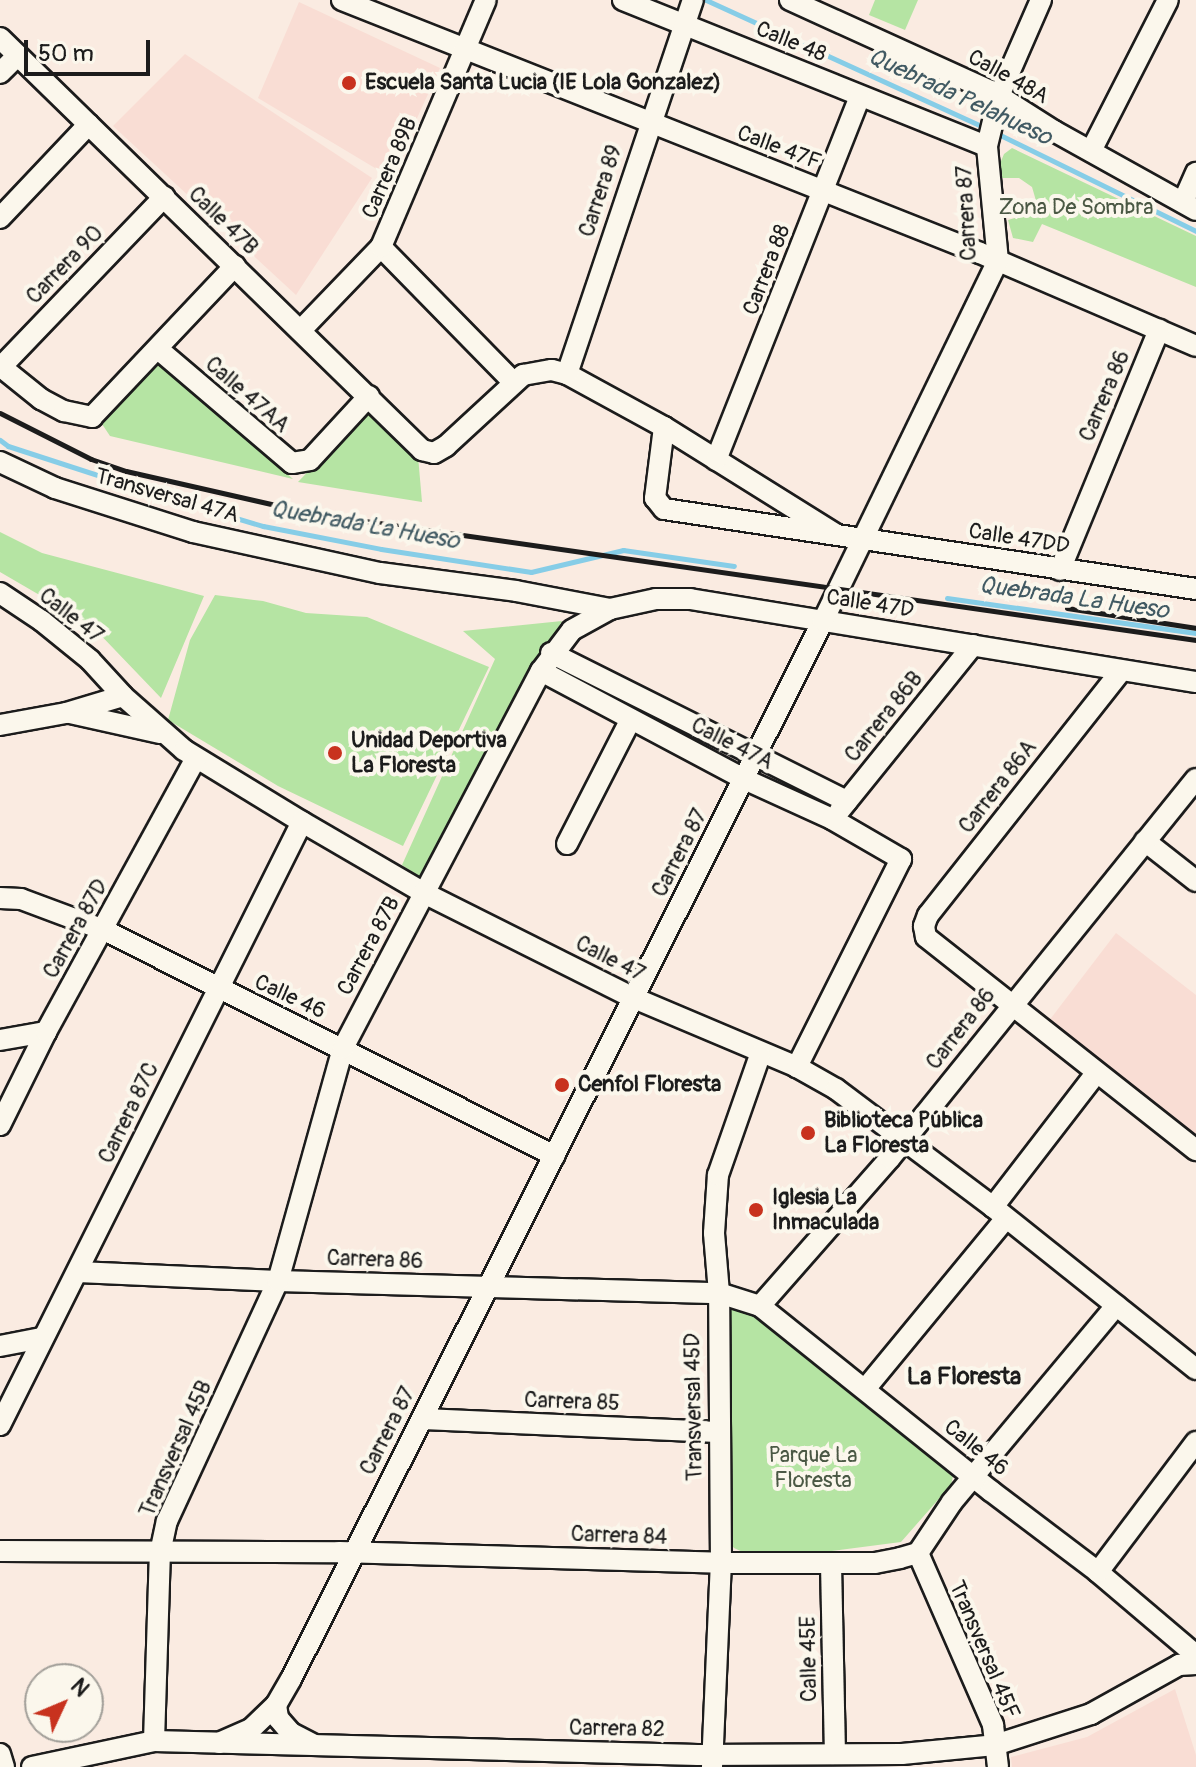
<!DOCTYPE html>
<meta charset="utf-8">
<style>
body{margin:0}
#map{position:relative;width:1196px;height:1767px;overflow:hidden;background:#faebe1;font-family:Pangolin,sans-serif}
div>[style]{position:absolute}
.built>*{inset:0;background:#f9ddd4}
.green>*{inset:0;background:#b5e4a3}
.stream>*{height:5px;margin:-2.5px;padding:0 2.5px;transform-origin:2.5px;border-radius:2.5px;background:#86cde7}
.roads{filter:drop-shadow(2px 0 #1c1c1c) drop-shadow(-2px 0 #1c1c1c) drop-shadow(0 2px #1c1c1c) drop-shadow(0 -2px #1c1c1c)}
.minor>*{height:20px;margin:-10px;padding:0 10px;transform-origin:10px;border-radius:10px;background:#fbf7ec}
.rail>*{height:5px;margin:-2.5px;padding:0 2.5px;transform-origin:2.5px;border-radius:2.5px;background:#1c1c1c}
.dots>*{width:22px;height:22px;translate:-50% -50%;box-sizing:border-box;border:4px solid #fbf7ec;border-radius:50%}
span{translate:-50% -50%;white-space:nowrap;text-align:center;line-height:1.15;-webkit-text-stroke:8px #fbf7ec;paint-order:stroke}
.street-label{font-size:22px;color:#1c1c1c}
.poi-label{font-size:22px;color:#1c1c1c;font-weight:700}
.left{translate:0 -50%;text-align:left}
.park-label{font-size:22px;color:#4a5844}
.water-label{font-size:24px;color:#415a63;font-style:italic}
.neighbourhood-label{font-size:24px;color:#1c1c1c;font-weight:700}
.north{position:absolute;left:24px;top:1663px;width:80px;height:80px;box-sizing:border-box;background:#fbf7ec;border:2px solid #a29f99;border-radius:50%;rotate:46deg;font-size:22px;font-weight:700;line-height:32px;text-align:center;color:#1c1c1c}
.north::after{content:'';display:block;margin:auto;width:28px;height:36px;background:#c8321e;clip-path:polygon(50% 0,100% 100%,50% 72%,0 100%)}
.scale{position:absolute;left:24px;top:40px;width:126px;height:36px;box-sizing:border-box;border:4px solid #1c1c1c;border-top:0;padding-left:10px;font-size:24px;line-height:28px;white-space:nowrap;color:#1c1c1c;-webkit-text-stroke:6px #fbf7ec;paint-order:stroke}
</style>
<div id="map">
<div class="built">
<i style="clip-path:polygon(299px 2px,440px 68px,390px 177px,258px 98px)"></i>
<i style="clip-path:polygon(185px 54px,372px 178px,296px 295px,113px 126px)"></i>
<i style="clip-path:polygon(1116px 933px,1196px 995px,1196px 1141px,1045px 1026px)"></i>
<i style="clip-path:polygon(1175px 1689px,1196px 1755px,1196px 1767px,1012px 1767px,1011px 1757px,1087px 1737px)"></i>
</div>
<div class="green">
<i style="clip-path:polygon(875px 0,918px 0,905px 30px,869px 15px)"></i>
<i style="clip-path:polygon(1012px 148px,1196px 236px,1196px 287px,1042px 224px,1033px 242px,1013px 238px,1008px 220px,1039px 211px,1032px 187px,1019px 178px,1002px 178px,999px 166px,1004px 154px)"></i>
<i style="clip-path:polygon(158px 359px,293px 479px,110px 436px,102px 424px)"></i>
<i style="clip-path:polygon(369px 408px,418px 456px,422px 502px,298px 482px)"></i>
<i style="clip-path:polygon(0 532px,42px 553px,204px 596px,161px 698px,91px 625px,0 572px)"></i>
<i style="clip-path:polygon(215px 595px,263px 601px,306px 613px,367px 617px,489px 667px,403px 846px,278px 786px,168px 720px,190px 640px)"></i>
<i style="clip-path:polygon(562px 621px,422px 879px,402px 865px,495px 659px,463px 631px)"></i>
<i style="clip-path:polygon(731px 1304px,743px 1304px,950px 1467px,953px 1476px,951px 1485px,901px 1542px,824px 1552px,747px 1554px,734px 1548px,725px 1537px,730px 1348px,721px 1337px,725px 1314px)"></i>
</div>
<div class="stream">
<i style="left:706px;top:0;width:307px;rotate:24.6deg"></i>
<i style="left:994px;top:132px;width:225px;rotate:26.1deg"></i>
<i style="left:0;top:440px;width:10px;rotate:37deg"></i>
<i style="left:8px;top:446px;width:156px;rotate:18deg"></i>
<i style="left:156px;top:494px;width:112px;rotate:16.7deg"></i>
<i style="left:263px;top:526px;width:120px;rotate:11deg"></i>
<i style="left:381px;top:549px;width:152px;rotate:8.7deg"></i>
<i style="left:531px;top:572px;width:95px;rotate:-13.4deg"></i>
<i style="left:623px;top:550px;width:112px;rotate:8.2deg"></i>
<i style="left:947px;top:598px;width:251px;rotate:8deg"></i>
</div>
<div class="roads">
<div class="minor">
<i style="left:342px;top:0;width:686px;rotate:21.63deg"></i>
<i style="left:980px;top:253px;width:235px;rotate:23.3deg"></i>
<i style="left:623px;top:0;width:392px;rotate:21.9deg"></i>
<i style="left:790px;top:0;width:221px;rotate:24.4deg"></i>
<i style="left:991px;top:91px;width:75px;rotate:32.4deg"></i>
<i style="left:1054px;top:131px;width:162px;rotate:29.1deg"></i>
<i style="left:0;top:38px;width:590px;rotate:44.31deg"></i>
<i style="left:422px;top:450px;width:12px;rotate:14deg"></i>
<i style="left:434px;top:453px;width:14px;rotate:-30deg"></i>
<i style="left:446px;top:446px;width:105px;rotate:-42.7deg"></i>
<i style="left:523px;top:375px;width:29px;rotate:-10deg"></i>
<i style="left:552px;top:370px;width:16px;rotate:15deg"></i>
<i style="left:567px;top:374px;width:111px;rotate:28.7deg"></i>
<i style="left:664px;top:427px;width:202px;rotate:32deg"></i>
<i style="left:0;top:73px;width:25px;rotate:-45deg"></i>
<i style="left:1091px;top:151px;width:169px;rotate:-63deg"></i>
<i style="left:1183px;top:202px;width:32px;rotate:-66deg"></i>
<i style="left:0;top:218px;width:129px;rotate:-46.6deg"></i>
<i style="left:381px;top:247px;width:189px;rotate:45.6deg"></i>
<i style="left:301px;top:330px;width:115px;rotate:-46.1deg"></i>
<i style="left:381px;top:247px;width:268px;rotate:-67deg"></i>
<i style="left:158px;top:349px;width:176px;rotate:40.4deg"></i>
<i style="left:292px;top:463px;width:18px;rotate:-9deg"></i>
<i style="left:310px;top:460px;width:87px;rotate:-47.3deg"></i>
<i style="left:0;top:366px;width:53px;rotate:38.8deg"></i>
<i style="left:41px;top:399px;width:26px;rotate:28deg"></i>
<i style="left:64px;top:411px;width:29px;rotate:12deg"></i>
<i style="left:92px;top:417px;width:208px;rotate:-46.6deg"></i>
<i style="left:1px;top:367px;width:236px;rotate:-46.2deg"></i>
<i style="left:567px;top:374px;width:395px;rotate:-71.4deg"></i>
<i style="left:664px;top:427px;width:72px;rotate:97.2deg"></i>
<i style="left:655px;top:498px;width:14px;rotate:51deg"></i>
<i style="left:664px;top:509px;width:538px;rotate:8.55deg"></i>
<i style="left:716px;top:460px;width:391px;rotate:-68.4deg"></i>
<i style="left:0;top:462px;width:61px;rotate:25.3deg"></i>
<i style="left:55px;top:488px;width:145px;rotate:17.7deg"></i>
<i style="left:193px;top:532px;width:191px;rotate:12.4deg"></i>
<i style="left:380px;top:573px;width:137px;rotate:7.5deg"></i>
<i style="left:516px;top:591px;width:96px;rotate:10.8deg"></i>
<i style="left:1060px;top:570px;width:260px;rotate:-67.6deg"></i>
<i style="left:0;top:593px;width:50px;rotate:33.7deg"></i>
<i style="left:42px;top:621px;width:62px;rotate:39.1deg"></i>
<i style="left:90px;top:660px;width:49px;rotate:47.5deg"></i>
<i style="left:123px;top:696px;width:81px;rotate:41.5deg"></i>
<i style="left:184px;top:750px;width:138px;rotate:31.4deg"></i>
<i style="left:302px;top:822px;width:141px;rotate:30.2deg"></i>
<i style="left:424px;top:893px;width:235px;rotate:26.6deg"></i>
<i style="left:634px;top:998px;width:177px;rotate:22.9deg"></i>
<i style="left:797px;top:1067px;width:45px;rotate:29.4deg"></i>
<i style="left:836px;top:1089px;width:196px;rotate:36.9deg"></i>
<i style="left:993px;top:1207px;width:260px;rotate:38.6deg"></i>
<i style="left:551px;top:653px;width:331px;rotate:26.6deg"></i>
<i style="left:541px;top:671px;width:230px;rotate:28deg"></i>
<i style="left:744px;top:779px;width:97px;rotate:24.4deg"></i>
<i style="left:832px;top:819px;width:80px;rotate:30.1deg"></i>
<i style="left:901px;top:859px;width:233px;rotate:116.6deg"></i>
<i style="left:1121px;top:671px;width:311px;rotate:128.3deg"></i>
<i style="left:928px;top:915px;width:12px;rotate:110deg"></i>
<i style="left:924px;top:926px;width:11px;rotate:80deg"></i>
<i style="left:926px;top:937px;width:344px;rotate:38.3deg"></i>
<i style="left:70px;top:713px;width:92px;rotate:12.5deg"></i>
<i style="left:0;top:725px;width:67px;rotate:-10.3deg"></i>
<i style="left:66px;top:713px;width:59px;rotate:-16.6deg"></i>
<i style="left:840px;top:810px;width:212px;rotate:-51.1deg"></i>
<i style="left:1145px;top:841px;width:65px;rotate:38.1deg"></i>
<i style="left:567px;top:844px;width:140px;rotate:-62.9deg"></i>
<i style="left:0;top:898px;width:21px;rotate:3deg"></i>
<i style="left:21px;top:899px;width:89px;rotate:20.5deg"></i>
<i style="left:104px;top:930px;width:504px;rotate:26.62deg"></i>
<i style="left:0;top:1040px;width:47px;rotate:-9.9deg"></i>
<i style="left:0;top:1125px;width:104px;rotate:-63.7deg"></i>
<i style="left:46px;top:1032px;width:312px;rotate:-61.3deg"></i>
<i style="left:993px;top:1207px;width:170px;rotate:-52.4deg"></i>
<i style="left:78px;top:1272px;width:200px;rotate:2.6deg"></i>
<i style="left:278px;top:1281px;width:441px;rotate:1.6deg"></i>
<i style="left:719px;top:1293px;width:43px;rotate:17.6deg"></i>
<i style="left:760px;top:1306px;width:296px;rotate:38.7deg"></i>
<i style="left:991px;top:1491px;width:134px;rotate:37.1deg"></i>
<i style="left:1098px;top:1572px;width:128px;rotate:40.3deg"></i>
<i style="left:760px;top:1306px;width:197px;rotate:-48.7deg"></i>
<i style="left:890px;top:1158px;width:487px;rotate:-51.1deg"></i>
<i style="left:0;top:1346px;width:43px;rotate:-10.8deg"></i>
<i style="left:866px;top:1388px;width:220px;rotate:-50.5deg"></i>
<i style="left:422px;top:1419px;width:297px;rotate:2.5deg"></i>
<i style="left:0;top:1425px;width:674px;rotate:-63.4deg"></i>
<i style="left:0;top:1551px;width:339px;rotate:0.2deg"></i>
<i style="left:339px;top:1552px;width:382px;rotate:1.6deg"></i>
<i style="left:721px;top:1563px;width:154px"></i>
<i style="left:875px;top:1563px;width:25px;rotate:-11deg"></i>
<i style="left:900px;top:1558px;width:19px;rotate:-16deg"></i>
<i style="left:918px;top:1553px;width:61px;rotate:-56.3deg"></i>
<i style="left:952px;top:1502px;width:256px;rotate:-50.1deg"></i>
<i style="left:918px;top:1553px;width:188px;rotate:66.4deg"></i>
<i style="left:993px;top:1725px;width:42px;rotate:83.2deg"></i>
<i style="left:831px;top:1564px;width:190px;rotate:88.8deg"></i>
<i style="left:1098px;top:1572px;width:163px;rotate:-53deg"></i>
<i style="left:276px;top:1705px;width:13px;rotate:81deg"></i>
<i style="left:278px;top:1718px;width:20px;rotate:49deg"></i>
<i style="left:291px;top:1733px;width:25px;rotate:27deg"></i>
<i style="left:154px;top:1741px;width:188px;rotate:-88.2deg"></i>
<i style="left:160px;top:1553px;width:33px;rotate:-78deg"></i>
<i style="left:167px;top:1521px;width:264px;rotate:-65.2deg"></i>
<i style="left:278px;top:1281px;width:242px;rotate:-74.4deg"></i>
<i style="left:343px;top:1048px;width:426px;rotate:-62.3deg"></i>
<i style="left:541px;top:671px;width:51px;rotate:-52.9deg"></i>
<i style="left:572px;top:630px;width:43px;rotate:-28.9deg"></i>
<i style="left:610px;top:609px;width:47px;rotate:-12.3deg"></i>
<i style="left:656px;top:599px;width:34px"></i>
<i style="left:690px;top:599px;width:513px;rotate:9.32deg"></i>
<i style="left:219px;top:1743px;width:35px;rotate:-24deg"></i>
<i style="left:251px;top:1729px;width:35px;rotate:-44deg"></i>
<i style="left:276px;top:1705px;width:30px;rotate:-60deg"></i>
<i style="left:291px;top:1679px;width:1184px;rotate:-63.31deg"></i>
<i style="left:823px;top:621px;width:400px;rotate:-64.1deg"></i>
<i style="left:998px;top:261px;width:116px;rotate:-95.5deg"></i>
<i style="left:987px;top:146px;width:51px;rotate:-76.5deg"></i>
<i style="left:999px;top:96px;width:105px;rotate:-66.4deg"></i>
<i style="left:0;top:1754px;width:14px;rotate:73deg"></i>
<i style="left:32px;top:1767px;width:125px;rotate:-12deg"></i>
<i style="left:154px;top:1741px;width:544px;rotate:1.47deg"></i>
<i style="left:698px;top:1755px;width:204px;rotate:-0.3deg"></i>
<i style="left:902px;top:1754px;width:93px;rotate:-5.5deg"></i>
<i style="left:995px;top:1745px;width:101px;rotate:-17.9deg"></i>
<i style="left:1091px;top:1714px;width:101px;rotate:-29.1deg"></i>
<i style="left:1179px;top:1665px;width:17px;rotate:-3deg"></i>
<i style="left:712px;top:1767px;width:204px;rotate:-87.5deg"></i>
<i style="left:721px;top:1563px;width:270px;rotate:-90.4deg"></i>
<i style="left:719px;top:1293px;width:60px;rotate:-94.8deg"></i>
<i style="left:714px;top:1233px;width:58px;rotate:-86.1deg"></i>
<i style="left:718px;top:1175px;width:127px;rotate:-70.7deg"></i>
</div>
</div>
<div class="rail">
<i style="left:0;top:413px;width:102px;rotate:26.8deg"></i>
<i style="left:91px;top:459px;width:37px;rotate:19deg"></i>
<i style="left:126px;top:471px;width:195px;rotate:12.8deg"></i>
<i style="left:316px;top:514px;width:889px;rotate:8.15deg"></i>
<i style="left:1067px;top:608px;width:131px;rotate:8.8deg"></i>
</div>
<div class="dots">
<i style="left:349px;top:83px;background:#c8321e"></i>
<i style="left:335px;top:753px;background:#c8321e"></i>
<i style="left:562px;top:1085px;background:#c8321e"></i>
<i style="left:808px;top:1133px;background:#c8321e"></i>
<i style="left:756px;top:1210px;background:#c8321e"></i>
</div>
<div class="street-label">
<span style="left:791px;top:42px;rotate:22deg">Calle 48</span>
<span style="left:1008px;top:77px;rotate:29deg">Calle 48A</span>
<span style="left:779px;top:148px;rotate:21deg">Calle 47F</span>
<span style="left:390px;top:168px;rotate:-67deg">Carrera 89B</span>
<span style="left:601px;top:191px;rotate:-72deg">Carrera 89</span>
<span style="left:967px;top:213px;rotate:-93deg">Carrera 87</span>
<span style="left:223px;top:221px;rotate:44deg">Calle 47B</span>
<span style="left:65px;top:265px;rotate:-46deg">Carrera 90</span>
<span style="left:767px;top:270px;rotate:-69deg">Carrera 88</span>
<span style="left:247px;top:395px;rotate:41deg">Calle 47AA</span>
<span style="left:1105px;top:396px;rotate:-67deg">Carrera 86</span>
<span style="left:167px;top:496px;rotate:16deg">Transversal 47A</span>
<span style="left:1019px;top:539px;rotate:9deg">Calle 47DD</span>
<span style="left:870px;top:604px;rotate:9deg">Calle 47D</span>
<span style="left:71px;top:616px;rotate:38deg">Calle 47</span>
<span style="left:884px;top:717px;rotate:-51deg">Carrera 86B</span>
<span style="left:732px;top:744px;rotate:27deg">Calle 47A</span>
<span style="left:998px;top:787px;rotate:-52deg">Carrera 86A</span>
<span style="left:680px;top:853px;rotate:-63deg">Carrera 87</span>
<span style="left:76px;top:929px;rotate:-61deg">Carrera 87D</span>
<span style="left:369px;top:946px;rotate:-62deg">Carrera 87B</span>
<span style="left:610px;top:959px;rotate:27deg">Calle 47</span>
<span style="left:290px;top:997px;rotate:25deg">Calle 46</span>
<span style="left:961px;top:1029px;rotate:-52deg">Carrera 86</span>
<span style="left:129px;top:1113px;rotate:-64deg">Carrera 87C</span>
<span style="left:375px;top:1260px;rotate:2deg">Carrera 86</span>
<span style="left:572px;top:1402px;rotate:2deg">Carrera 85</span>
<span style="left:694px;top:1407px;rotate:-91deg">Transversal 45D</span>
<span style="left:388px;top:1431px;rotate:-63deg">Carrera 87</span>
<span style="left:976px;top:1448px;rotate:39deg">Calle 46</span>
<span style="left:176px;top:1449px;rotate:-66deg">Transversal 45B</span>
<span style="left:619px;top:1536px;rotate:2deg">Carrera 84</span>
<span style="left:984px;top:1650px;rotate:67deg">Transversal 45F</span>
<span style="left:809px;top:1659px;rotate:-91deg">Calle 45E</span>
<span style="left:617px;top:1729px;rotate:1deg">Carrera 82</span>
</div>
<div class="poi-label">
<span class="left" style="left:365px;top:83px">Escuela Santa Lucia (IE Lola Gonzalez)</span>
<span class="left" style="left:351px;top:753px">Unidad Deportiva<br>La Floresta</span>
<span class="left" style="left:578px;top:1085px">Cenfol Floresta</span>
<span class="left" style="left:824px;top:1133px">Biblioteca Pública<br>La Floresta</span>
<span class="left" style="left:772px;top:1210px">Iglesia La<br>Inmaculada</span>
</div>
<div class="park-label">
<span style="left:1076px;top:208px">Zona De Sombra</span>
<span style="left:813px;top:1468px">Parque La<br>Floresta</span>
</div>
<div class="water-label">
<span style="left:960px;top:97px;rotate:25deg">Quebrada Pelahueso</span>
<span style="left:365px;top:525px;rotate:10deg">Quebrada La Hueso</span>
<span style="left:1074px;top:598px;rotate:8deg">Quebrada La Hueso</span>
</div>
<div class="neighbourhood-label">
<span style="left:964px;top:1377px">La Floresta</span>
</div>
<div class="north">N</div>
<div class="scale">50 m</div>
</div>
